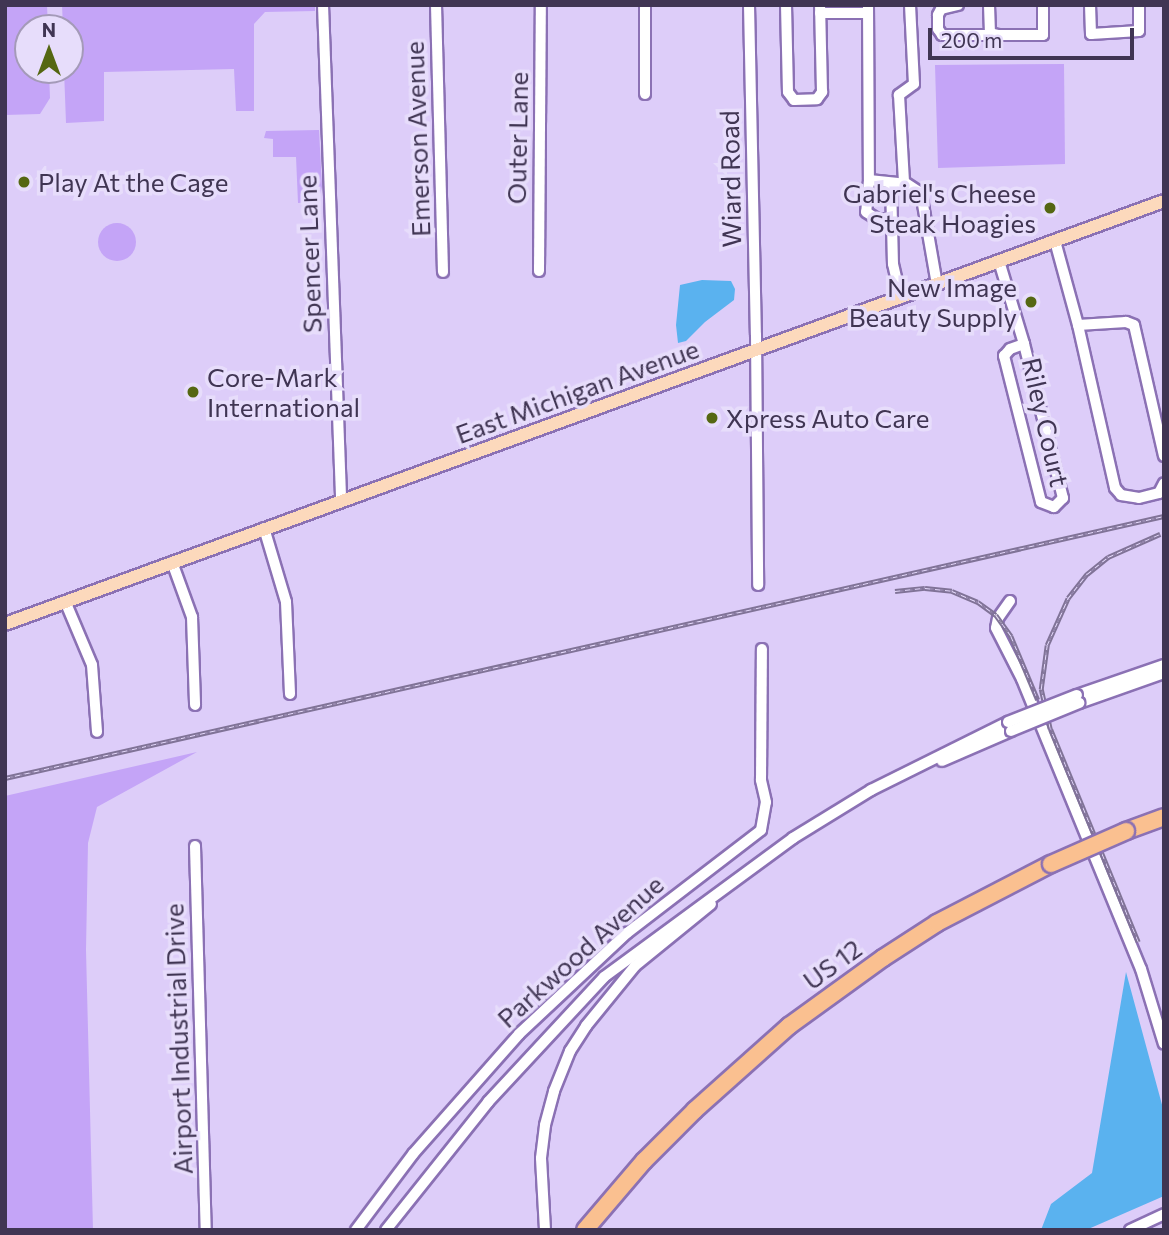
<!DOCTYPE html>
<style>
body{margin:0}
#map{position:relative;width:1169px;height:1235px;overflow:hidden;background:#ddcdf9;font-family:Commissioner,sans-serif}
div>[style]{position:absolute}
.green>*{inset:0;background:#c4a4f7}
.round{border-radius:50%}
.water>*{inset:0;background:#5ab2ef}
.roads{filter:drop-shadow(2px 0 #8b71b4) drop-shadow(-2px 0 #8b71b4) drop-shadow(0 2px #8b71b4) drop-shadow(0 -2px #8b71b4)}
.minor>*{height:10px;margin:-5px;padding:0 5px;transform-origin:5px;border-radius:5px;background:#fff}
.major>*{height:12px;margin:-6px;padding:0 6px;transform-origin:6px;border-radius:6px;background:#fcd9bc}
.highway>*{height:16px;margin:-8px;padding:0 8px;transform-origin:8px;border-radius:8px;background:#fac090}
.rail>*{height:4.5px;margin-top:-2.25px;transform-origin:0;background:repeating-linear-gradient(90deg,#e7ddfb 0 5px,#807397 0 10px);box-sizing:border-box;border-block:2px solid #807397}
.bridges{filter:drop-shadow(2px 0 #8b71b4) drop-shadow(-2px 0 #8b71b4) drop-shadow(0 2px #8b71b4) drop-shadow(0 -2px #8b71b4)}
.minor-bridge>*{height:10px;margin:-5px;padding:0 5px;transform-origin:5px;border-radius:5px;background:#fff}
.highway-bridge>*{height:16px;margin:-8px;padding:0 8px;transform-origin:8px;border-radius:8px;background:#fac090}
.dots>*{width:19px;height:19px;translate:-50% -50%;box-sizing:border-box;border:4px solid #e7ddfb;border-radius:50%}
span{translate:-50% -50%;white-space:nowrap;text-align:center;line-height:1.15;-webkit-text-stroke:7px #e7ddfb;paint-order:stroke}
.street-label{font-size:26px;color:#403553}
.poi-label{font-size:26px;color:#403553}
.left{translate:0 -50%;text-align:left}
.right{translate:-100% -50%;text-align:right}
.frame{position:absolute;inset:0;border:7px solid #403553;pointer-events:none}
.north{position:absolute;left:14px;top:14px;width:70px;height:70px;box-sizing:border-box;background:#e7ddfb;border:2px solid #a49ab8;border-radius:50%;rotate:0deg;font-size:19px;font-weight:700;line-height:28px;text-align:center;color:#403553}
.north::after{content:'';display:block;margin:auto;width:24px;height:32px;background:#556712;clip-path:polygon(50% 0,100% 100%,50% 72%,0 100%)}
.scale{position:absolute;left:928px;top:28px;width:206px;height:32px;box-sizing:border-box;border:4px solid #403553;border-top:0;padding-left:9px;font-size:21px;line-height:24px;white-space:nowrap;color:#403553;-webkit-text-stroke:5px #e7ddfb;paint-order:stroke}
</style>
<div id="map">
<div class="green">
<i style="clip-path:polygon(5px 5px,47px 5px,48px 28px,28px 28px,28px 70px,49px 70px,50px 98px,40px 114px,5px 115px)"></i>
<i style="clip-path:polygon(62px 5px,315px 5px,315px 11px,265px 12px,254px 24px,254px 111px,236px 111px,234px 69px,104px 72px,104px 121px,66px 123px,64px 70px,70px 70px,70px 28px,63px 28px)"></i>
<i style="clip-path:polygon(1064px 64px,1065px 164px,938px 168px,935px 65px)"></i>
<i style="clip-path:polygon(319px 130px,322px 187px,318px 202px,298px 203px,296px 157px,273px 157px,273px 139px,264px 138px,266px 131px)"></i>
<i class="round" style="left:98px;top:223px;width:38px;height:38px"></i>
<i style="clip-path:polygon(197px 752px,97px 807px,88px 843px,86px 950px,93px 1230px,5px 1230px,5px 796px)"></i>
</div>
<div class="water">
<i style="clip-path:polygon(702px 280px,731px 281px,735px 289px,734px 300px,705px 322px,686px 341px,678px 343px,676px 325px,680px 285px)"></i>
<i style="clip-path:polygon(1126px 972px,1164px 1112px,1164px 1196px,1086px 1230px,1041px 1230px,1051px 1204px,1092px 1173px)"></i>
</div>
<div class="roads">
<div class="minor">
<i style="left:323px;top:5px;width:496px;rotate:87.9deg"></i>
<i style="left:436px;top:5px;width:267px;rotate:88.5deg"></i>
<i style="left:645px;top:5px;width:89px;rotate:90deg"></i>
<i style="left:749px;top:5px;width:330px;rotate:88.8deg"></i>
<i style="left:756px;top:335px;width:250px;rotate:89.5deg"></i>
<i style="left:786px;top:5px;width:87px;rotate:88.7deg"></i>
<i style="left:788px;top:92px;width:10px;rotate:53deg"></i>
<i style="left:794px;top:100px;width:23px;rotate:-2deg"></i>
<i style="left:817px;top:99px;width:9px;rotate:-54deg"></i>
<i style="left:822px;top:92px;width:87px;rotate:-91.3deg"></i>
<i style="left:868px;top:5px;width:175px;rotate:89.7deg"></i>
<i style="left:869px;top:180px;width:32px;rotate:95deg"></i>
<i style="left:866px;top:212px;width:13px;rotate:32deg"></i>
<i style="left:877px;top:219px;width:14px"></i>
<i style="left:910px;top:5px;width:79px;rotate:87.1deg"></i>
<i style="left:914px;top:84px;width:19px;rotate:144deg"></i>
<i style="left:899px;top:95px;width:87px;rotate:86.7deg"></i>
<i style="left:904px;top:182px;width:20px;rotate:33deg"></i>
<i style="left:921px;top:193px;width:93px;rotate:80.1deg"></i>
<i style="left:958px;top:5px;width:17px;rotate:167deg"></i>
<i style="left:941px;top:9px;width:7px;rotate:117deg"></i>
<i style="left:938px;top:15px;width:14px;rotate:90deg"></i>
<i style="left:938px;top:29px;width:7px;rotate:56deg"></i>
<i style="left:942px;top:35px;width:50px"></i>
<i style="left:989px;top:5px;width:28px;rotate:88deg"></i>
<i style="left:990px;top:33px;width:9px;rotate:13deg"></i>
<i style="left:999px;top:35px;width:44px"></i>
<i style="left:1043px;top:35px;width:30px;rotate:-90deg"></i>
<i style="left:1090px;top:5px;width:29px;rotate:88deg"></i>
<i style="left:1091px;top:34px;width:48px;rotate:-3.6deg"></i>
<i style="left:1139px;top:31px;width:26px;rotate:-90deg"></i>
<i style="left:820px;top:13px;width:48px"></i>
<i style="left:869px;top:180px;width:29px;rotate:6deg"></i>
<i style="left:891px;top:183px;width:81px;rotate:88.6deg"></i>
<i style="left:893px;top:264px;width:35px;rotate:77deg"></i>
<i style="left:892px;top:228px;width:35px;rotate:-5deg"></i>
<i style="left:1055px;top:241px;width:87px;rotate:74.7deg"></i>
<i style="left:999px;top:261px;width:87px;rotate:73.2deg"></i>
<i style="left:1024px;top:344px;width:159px;rotate:75.8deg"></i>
<i style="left:1063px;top:498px;width:13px;rotate:135deg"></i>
<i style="left:1054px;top:507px;width:14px;rotate:-159deg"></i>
<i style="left:1041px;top:502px;width:151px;rotate:-104.2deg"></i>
<i style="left:1004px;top:356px;width:9px;rotate:-49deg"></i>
<i style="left:1010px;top:349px;width:15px;rotate:-20deg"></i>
<i style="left:539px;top:271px;width:266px;rotate:-89.6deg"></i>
<i style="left:1164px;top:456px;width:134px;rotate:-102.9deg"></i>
<i style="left:1134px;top:325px;width:9px;rotate:-159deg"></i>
<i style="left:1126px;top:322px;width:48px;rotate:176.4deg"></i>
<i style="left:1078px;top:325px;width:167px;rotate:77.2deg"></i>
<i style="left:1115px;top:488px;width:9px;rotate:49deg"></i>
<i style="left:1121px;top:495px;width:18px;rotate:9deg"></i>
<i style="left:1139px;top:498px;width:21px;rotate:-14deg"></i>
<i style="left:1159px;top:493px;width:11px;rotate:-63deg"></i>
<i style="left:264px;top:528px;width:77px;rotate:73.4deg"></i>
<i style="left:286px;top:602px;width:92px;rotate:87.5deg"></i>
<i style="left:172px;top:562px;width:59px;rotate:70deg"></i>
<i style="left:192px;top:617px;width:88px;rotate:88deg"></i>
<i style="left:65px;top:601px;width:69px;rotate:67.1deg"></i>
<i style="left:92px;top:665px;width:67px;rotate:85.7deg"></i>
<i style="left:1010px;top:601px;width:21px;rotate:125deg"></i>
<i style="left:998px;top:618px;width:10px;rotate:101deg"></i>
<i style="left:996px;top:628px;width:57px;rotate:63deg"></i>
<i style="left:1022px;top:679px;width:313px;rotate:67.7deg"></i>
<i style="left:1141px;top:969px;width:78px;rotate:73deg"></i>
<i style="left:1077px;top:695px;width:92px;rotate:-19deg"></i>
<i style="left:1079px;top:703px;width:90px;rotate:-19.4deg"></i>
<i style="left:942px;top:761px;width:75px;rotate:-23.5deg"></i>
<i style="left:195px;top:846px;width:384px;rotate:88.4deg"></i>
<i style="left:356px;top:1230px;width:95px;rotate:-53.1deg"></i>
<i style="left:413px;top:1154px;width:160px;rotate:-48.5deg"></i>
<i style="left:519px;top:1034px;width:148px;rotate:-43.1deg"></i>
<i style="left:627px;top:933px;width:169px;rotate:-37.5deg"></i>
<i style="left:761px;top:830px;width:28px;rotate:-80deg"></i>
<i style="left:766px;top:802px;width:23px;rotate:-103deg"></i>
<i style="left:761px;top:780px;width:131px;rotate:-89.6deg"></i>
<i style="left:386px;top:1230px;width:164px;rotate:-51.4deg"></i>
<i style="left:488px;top:1102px;width:171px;rotate:-47.1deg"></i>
<i style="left:604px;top:977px;width:235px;rotate:-36.3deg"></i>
<i style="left:793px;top:838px;width:92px;rotate:-31.6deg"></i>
<i style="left:871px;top:790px;width:153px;rotate:-26.4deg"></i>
<i style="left:545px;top:1230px;width:72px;rotate:-93.2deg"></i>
<i style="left:541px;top:1158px;width:33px;rotate:-83deg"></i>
<i style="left:545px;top:1125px;width:35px;rotate:-75deg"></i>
<i style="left:554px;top:1091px;width:43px;rotate:-68.2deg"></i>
<i style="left:570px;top:1051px;width:30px;rotate:-57deg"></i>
<i style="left:586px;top:1026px;width:77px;rotate:-50.8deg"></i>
<i style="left:635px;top:966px;width:98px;rotate:-39.2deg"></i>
<i style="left:1130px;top:1230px;width:38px;rotate:-25deg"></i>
</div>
<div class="major">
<i style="left:5px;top:624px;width:1234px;rotate:-20.05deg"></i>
</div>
<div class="highway">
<i style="left:1126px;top:831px;width:40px;rotate:-20.2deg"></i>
<i style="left:585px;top:1230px;width:91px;rotate:-49.5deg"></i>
<i style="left:644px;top:1161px;width:72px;rotate:-45deg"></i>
<i style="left:695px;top:1110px;width:126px;rotate:-41.8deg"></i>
<i style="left:789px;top:1026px;width:116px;rotate:-35.9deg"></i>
<i style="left:883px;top:958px;width:64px;rotate:-32.9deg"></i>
<i style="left:937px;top:923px;width:128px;rotate:-27.4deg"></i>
</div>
</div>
<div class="rail">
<i style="left:895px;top:591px;width:30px;rotate:-6deg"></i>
<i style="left:925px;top:588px;width:27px;rotate:6deg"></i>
<i style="left:952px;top:591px;width:28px;rotate:23deg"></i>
<i style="left:978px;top:602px;width:22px;rotate:36deg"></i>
<i style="left:996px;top:615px;width:26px;rotate:54deg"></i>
<i style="left:1011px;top:636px;width:69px;rotate:67.1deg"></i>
<i style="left:5px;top:778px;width:1188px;rotate:-12.74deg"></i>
<i style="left:1138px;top:942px;width:230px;rotate:-112.4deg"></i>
<i style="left:1050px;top:729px;width:41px;rotate:-102.7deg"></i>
<i style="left:1041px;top:689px;width:44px;rotate:-82.2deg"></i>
<i style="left:1047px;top:645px;width:51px;rotate:-65.9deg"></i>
<i style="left:1068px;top:598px;width:31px;rotate:-52deg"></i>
<i style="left:1087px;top:574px;width:27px;rotate:-39deg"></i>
<i style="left:1108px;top:557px;width:57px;rotate:-23.9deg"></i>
</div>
<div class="bridges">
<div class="minor-bridge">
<i style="left:1008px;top:722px;width:74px;rotate:-21.4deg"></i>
<i style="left:1011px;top:731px;width:74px;rotate:-22.4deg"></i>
</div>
<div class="highway-bridge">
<i style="left:1051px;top:864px;width:82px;rotate:-23.7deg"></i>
</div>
</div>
<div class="dots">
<i style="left:24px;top:182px;background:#556712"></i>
<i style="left:1050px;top:208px;background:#556712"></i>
<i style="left:1031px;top:302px;background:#556712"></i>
<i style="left:193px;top:392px;background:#556712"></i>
<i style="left:712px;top:418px;background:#556712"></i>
</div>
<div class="street-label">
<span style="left:517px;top:138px;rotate:-89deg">Outer Lane</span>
<span style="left:417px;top:139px;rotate:-92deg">Emerson Avenue</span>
<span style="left:730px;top:179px;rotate:-91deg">Wiard Road</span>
<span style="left:309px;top:254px;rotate:-92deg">Spencer Lane</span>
<span style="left:577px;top:391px;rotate:-20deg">East Michigan Avenue</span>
<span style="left:1046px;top:422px;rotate:77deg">Riley Court</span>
<span style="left:580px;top:951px;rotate:-42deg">Parkwood Avenue</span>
<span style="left:832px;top:964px;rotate:-36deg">US 12</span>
<span style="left:178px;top:1039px;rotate:-92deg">Airport Industrial Drive</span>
</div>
<div class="poi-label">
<span class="left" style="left:38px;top:182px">Play At the Cage</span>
<span class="right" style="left:1036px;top:208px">Gabriel's Cheese<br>Steak Hoagies</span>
<span class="right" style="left:1017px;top:302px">New Image<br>Beauty Supply</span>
<span class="left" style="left:207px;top:392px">Core-Mark<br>International</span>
<span class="left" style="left:726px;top:418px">Xpress Auto Care</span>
</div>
<div class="frame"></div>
<div class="north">N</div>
<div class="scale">200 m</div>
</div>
